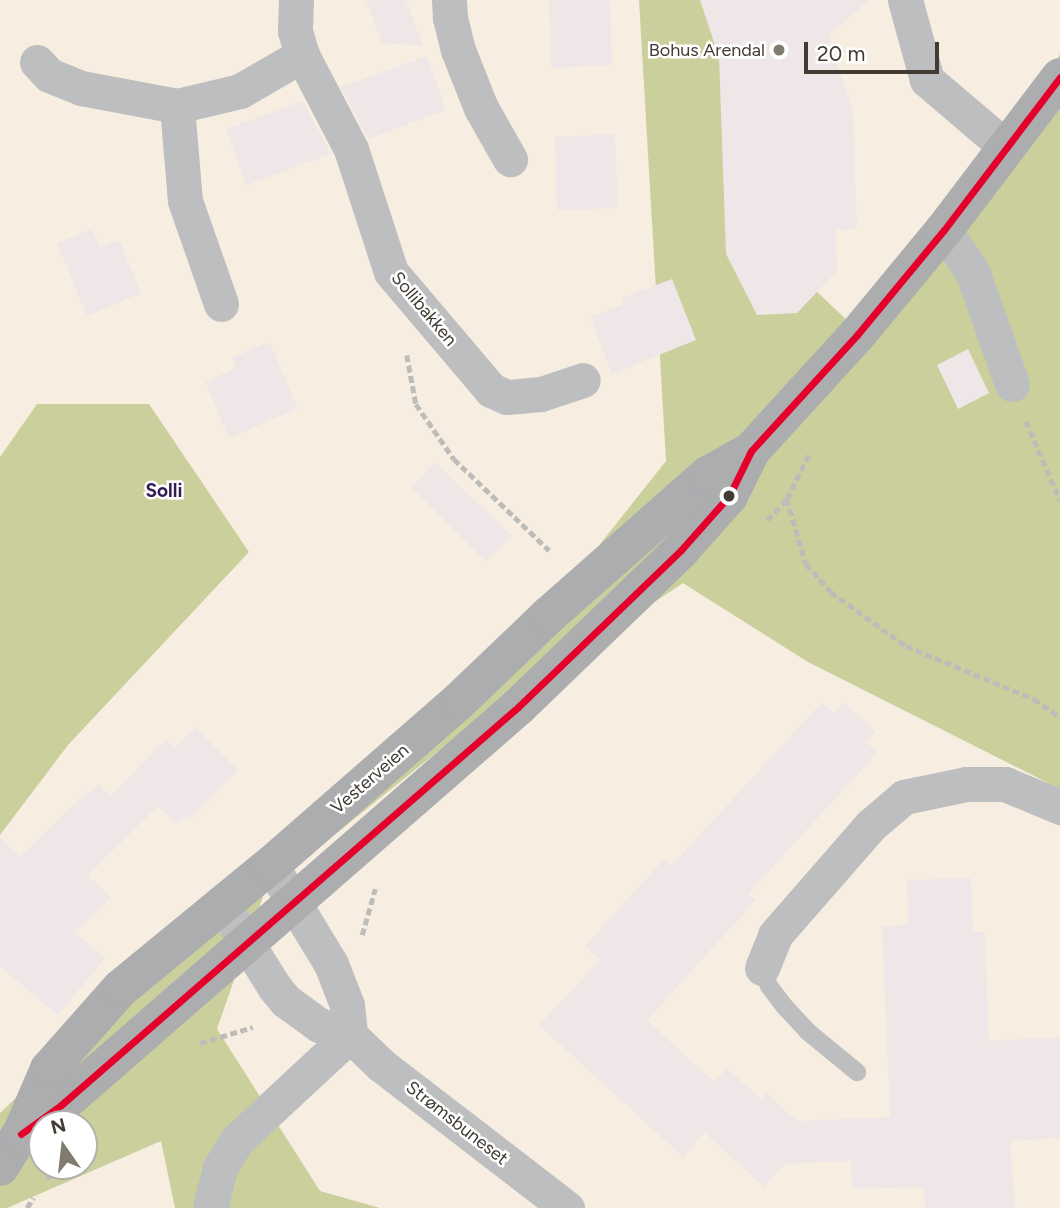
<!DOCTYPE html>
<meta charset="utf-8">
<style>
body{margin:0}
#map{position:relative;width:1060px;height:1208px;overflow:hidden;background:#f7eee1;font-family:Figtree,sans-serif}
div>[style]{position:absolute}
.forest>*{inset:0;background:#cbcf9c}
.building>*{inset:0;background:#efe6e8}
.path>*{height:4.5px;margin-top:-2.25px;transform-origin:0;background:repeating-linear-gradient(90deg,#bdbcb9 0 7px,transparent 0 10.5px)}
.service>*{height:18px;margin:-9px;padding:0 9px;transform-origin:9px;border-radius:9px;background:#bdbebf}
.minor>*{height:35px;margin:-17.5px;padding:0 17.5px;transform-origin:17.5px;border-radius:17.5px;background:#bdbebf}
.primary>*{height:38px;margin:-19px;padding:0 19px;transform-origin:19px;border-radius:19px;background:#abadaf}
.bus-1>*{height:7px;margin:-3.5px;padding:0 3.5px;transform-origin:3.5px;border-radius:3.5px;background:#e4002b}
.dots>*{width:19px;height:19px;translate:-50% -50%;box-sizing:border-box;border:4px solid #fff;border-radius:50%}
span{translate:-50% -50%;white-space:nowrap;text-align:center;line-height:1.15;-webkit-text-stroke:5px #fff;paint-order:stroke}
.poi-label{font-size:18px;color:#413b32}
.right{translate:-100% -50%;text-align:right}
.street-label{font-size:18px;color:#413b32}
.neighbourhood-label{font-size:19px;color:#351a53;font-weight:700}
.north{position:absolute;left:28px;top:1110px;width:70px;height:70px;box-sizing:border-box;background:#fff;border:2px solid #b3b1ad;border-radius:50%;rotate:346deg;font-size:19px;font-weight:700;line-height:28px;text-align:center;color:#413b32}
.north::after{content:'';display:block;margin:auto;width:24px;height:32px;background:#817a6f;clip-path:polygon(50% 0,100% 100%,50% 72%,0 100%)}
.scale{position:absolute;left:804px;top:42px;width:135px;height:32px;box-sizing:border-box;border:4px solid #413b32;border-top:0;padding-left:9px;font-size:21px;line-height:24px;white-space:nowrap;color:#413b32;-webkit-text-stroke:5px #fff;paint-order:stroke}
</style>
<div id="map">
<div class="forest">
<i style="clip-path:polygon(evenodd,639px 0,758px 0,810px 285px,856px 329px,1008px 158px,1060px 54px,1060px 796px,1048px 783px,808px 662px,683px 583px,468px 727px,265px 891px,217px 1029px,320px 1191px,380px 1208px,175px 1208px,161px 1141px,7px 1208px,0 1208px,0 1113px,355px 777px,555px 601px,666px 461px,639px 0,42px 1124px,84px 1124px,84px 1166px,42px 1166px,42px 1124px)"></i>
<i style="clip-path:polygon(37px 404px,149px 404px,249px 552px,68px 745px,0 835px,0 457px)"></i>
</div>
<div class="building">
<i style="clip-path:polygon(366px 0,406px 0,423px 46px,382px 43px)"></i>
<i style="clip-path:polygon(549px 0,610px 0,612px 65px,551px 68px)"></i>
<i style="clip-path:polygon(700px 0,869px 0,828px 36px,853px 110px,857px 229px,836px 230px,837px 271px,797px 313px,757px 315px,726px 254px,719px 57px)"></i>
<i style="clip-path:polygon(427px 56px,446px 110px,368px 139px,341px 87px)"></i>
<i style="clip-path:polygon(303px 101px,331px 154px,246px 185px,226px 129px)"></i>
<i style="clip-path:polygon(615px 134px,618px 208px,557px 210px,555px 137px)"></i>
<i style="clip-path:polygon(92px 229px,100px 248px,119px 240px,141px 293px,87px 316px,57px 243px)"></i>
<i style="clip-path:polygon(672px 279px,696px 340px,612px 374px,590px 317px,624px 304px,622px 298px)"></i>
<i style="clip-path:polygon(269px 342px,298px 408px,229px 438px,205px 382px,236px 368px,232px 358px)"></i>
<i style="clip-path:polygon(968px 349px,989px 393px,958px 409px,937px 365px)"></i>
<i style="clip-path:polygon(435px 462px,512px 536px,486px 562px,411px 487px)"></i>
<i style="clip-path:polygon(822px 702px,834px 713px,844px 702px,876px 732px,866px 742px,878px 752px,748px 894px,756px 900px,647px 1020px,714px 1082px,727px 1068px,761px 1099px,766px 1093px,797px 1121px,890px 1117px,882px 926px,908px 925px,907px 880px,971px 878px,973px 932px,985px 932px,989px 1041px,1060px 1037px,1060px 1138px,1010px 1141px,1015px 1208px,925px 1208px,924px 1187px,852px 1189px,851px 1161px,785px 1164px,764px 1187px,705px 1133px,683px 1157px,539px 1025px,600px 960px,585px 946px,664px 859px,671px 866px)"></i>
<i style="clip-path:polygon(195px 727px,238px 770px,189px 820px,185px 816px,177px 824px,158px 806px,88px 875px,111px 898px,75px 933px,105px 958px,58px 1015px,0 967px,0 837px,20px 857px,88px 791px,90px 793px,99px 784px,110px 796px,166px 739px,175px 748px)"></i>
</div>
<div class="path">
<i style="left:407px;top:355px;width:50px;rotate:79.6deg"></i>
<i style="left:416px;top:404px;width:67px;rotate:55.4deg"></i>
<i style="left:454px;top:459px;width:132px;rotate:43.8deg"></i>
<i style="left:1026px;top:421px;width:86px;rotate:66.7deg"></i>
<i style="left:787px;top:499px;width:68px;rotate:73.7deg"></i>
<i style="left:806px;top:564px;width:38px;rotate:48deg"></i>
<i style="left:831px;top:592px;width:92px;rotate:35.8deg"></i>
<i style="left:906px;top:646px;width:139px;rotate:22.5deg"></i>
<i style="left:1034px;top:699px;width:32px;rotate:35deg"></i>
<i style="left:767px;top:520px;width:29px;rotate:-46deg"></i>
<i style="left:787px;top:499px;width:50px;rotate:-63.9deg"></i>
<i style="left:362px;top:935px;width:48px;rotate:-74.2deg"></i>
<i style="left:200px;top:1043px;width:55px;rotate:-16.8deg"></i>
<i style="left:47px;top:1179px;width:16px;rotate:-52deg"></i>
<i style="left:27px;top:1208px;width:12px;rotate:-59deg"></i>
</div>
<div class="service">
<i style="left:762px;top:968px;width:19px;rotate:69deg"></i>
<i style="left:769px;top:986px;width:26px;rotate:53deg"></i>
<i style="left:785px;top:1007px;width:33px;rotate:47deg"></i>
<i style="left:807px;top:1031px;width:65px;rotate:39.4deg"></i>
</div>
<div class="minor">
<i style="left:296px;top:0;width:31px;rotate:92deg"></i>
<i style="left:295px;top:31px;width:25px;rotate:74deg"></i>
<i style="left:302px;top:55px;width:106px;rotate:62.5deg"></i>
<i style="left:351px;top:149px;width:129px;rotate:72deg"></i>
<i style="left:391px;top:272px;width:155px;rotate:49.7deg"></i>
<i style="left:491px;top:390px;width:17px;rotate:24deg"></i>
<i style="left:507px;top:397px;width:34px;rotate:-5deg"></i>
<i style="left:541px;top:394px;width:44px;rotate:-18.4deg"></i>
<i style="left:449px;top:0;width:18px;rotate:87deg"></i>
<i style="left:450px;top:18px;width:33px;rotate:76deg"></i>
<i style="left:458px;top:50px;width:62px;rotate:68.4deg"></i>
<i style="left:481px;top:108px;width:59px;rotate:60.4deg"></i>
<i style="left:905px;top:0;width:83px;rotate:74.6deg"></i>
<i style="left:927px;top:80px;width:105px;rotate:40.4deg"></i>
<i style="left:37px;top:62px;width:18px;rotate:47deg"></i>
<i style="left:49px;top:75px;width:35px;rotate:22deg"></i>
<i style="left:81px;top:88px;width:98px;rotate:10.6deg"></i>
<i style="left:177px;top:106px;width:65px;rotate:-13.4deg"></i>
<i style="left:240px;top:91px;width:72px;rotate:-30.1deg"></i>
<i style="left:177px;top:106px;width:95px;rotate:85.2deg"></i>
<i style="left:185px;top:201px;width:109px;rotate:70.7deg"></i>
<i style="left:944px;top:230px;width:50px;rotate:55.7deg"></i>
<i style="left:972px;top:271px;width:120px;rotate:70.5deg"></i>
<i style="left:271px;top:865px;width:116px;rotate:58.8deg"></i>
<i style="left:331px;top:964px;width:44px;rotate:68.7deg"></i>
<i style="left:347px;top:1005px;width:30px;rotate:84deg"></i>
<i style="left:223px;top:905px;width:98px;rotate:57.9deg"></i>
<i style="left:275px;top:988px;width:17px;rotate:50deg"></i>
<i style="left:286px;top:1001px;width:41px;rotate:36deg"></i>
<i style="left:319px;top:1025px;width:33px;rotate:18deg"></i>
<i style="left:350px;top:1035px;width:43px;rotate:44.1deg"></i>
<i style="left:381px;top:1065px;width:235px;rotate:37.6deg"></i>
<i style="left:762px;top:968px;width:35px;rotate:-68deg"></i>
<i style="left:775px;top:935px;width:146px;rotate:-48.9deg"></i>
<i style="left:871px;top:825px;width:43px;rotate:-40.3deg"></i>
<i style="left:904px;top:797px;width:63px;rotate:-11.8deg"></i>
<i style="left:966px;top:784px;width:39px"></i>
<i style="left:1005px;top:784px;width:60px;rotate:22.7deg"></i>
<i style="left:210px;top:1208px;width:41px;rotate:-76deg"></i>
<i style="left:220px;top:1168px;width:33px;rotate:-59deg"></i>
<i style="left:237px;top:1140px;width:154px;rotate:-42.9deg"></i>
</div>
<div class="primary">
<i style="left:21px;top:1134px;width:49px;rotate:-35.9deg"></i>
<i style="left:61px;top:1105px;width:606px;rotate:-41.05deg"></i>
<i style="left:518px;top:707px;width:226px;rotate:-43.9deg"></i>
<i style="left:681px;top:550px;width:72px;rotate:-48.4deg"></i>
<i style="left:729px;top:496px;width:50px;rotate:-63.9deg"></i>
<i style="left:751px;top:451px;width:157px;rotate:-47.6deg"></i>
<i style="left:857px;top:335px;width:136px;rotate:-50.4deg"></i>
<i style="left:944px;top:230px;width:192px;rotate:-52.8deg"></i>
<i style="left:0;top:1167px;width:39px;rotate:-58deg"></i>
<i style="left:21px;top:1134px;width:71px;rotate:-66.7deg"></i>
<i style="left:49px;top:1069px;width:108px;rotate:-48.4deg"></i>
<i style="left:121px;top:988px;width:194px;rotate:-39.4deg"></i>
<i style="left:271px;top:865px;width:249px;rotate:-41.1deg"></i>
<i style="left:459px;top:701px;width:124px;rotate:-43.7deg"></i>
<i style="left:549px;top:615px;width:212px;rotate:-41.4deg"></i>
<i style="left:708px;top:475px;width:49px;rotate:-29.2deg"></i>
</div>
<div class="bus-1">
<i style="left:21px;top:1134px;width:49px;rotate:-35.9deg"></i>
<i style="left:61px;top:1105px;width:606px;rotate:-41.05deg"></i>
<i style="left:518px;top:707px;width:226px;rotate:-43.9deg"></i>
<i style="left:681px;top:550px;width:72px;rotate:-48.4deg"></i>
<i style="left:729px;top:496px;width:50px;rotate:-63.9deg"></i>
<i style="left:751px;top:451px;width:157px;rotate:-47.6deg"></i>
<i style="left:857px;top:335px;width:136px;rotate:-50.4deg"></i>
<i style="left:944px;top:230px;width:192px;rotate:-52.8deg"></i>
</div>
<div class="dots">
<i style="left:779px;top:50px;background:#817a6f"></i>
<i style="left:729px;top:496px;background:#413b32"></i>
</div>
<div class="poi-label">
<span class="right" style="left:765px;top:50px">Bohus Arendal</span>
</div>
<div class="street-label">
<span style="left:424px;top:309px;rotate:50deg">Sollibakken</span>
<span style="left:370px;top:779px;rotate:-41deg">Vesterveien</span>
<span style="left:457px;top:1123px;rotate:38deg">Strømsbuneset</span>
</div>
<div class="neighbourhood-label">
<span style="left:164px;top:491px">Solli</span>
</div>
<div class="north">N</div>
<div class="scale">20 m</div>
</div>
